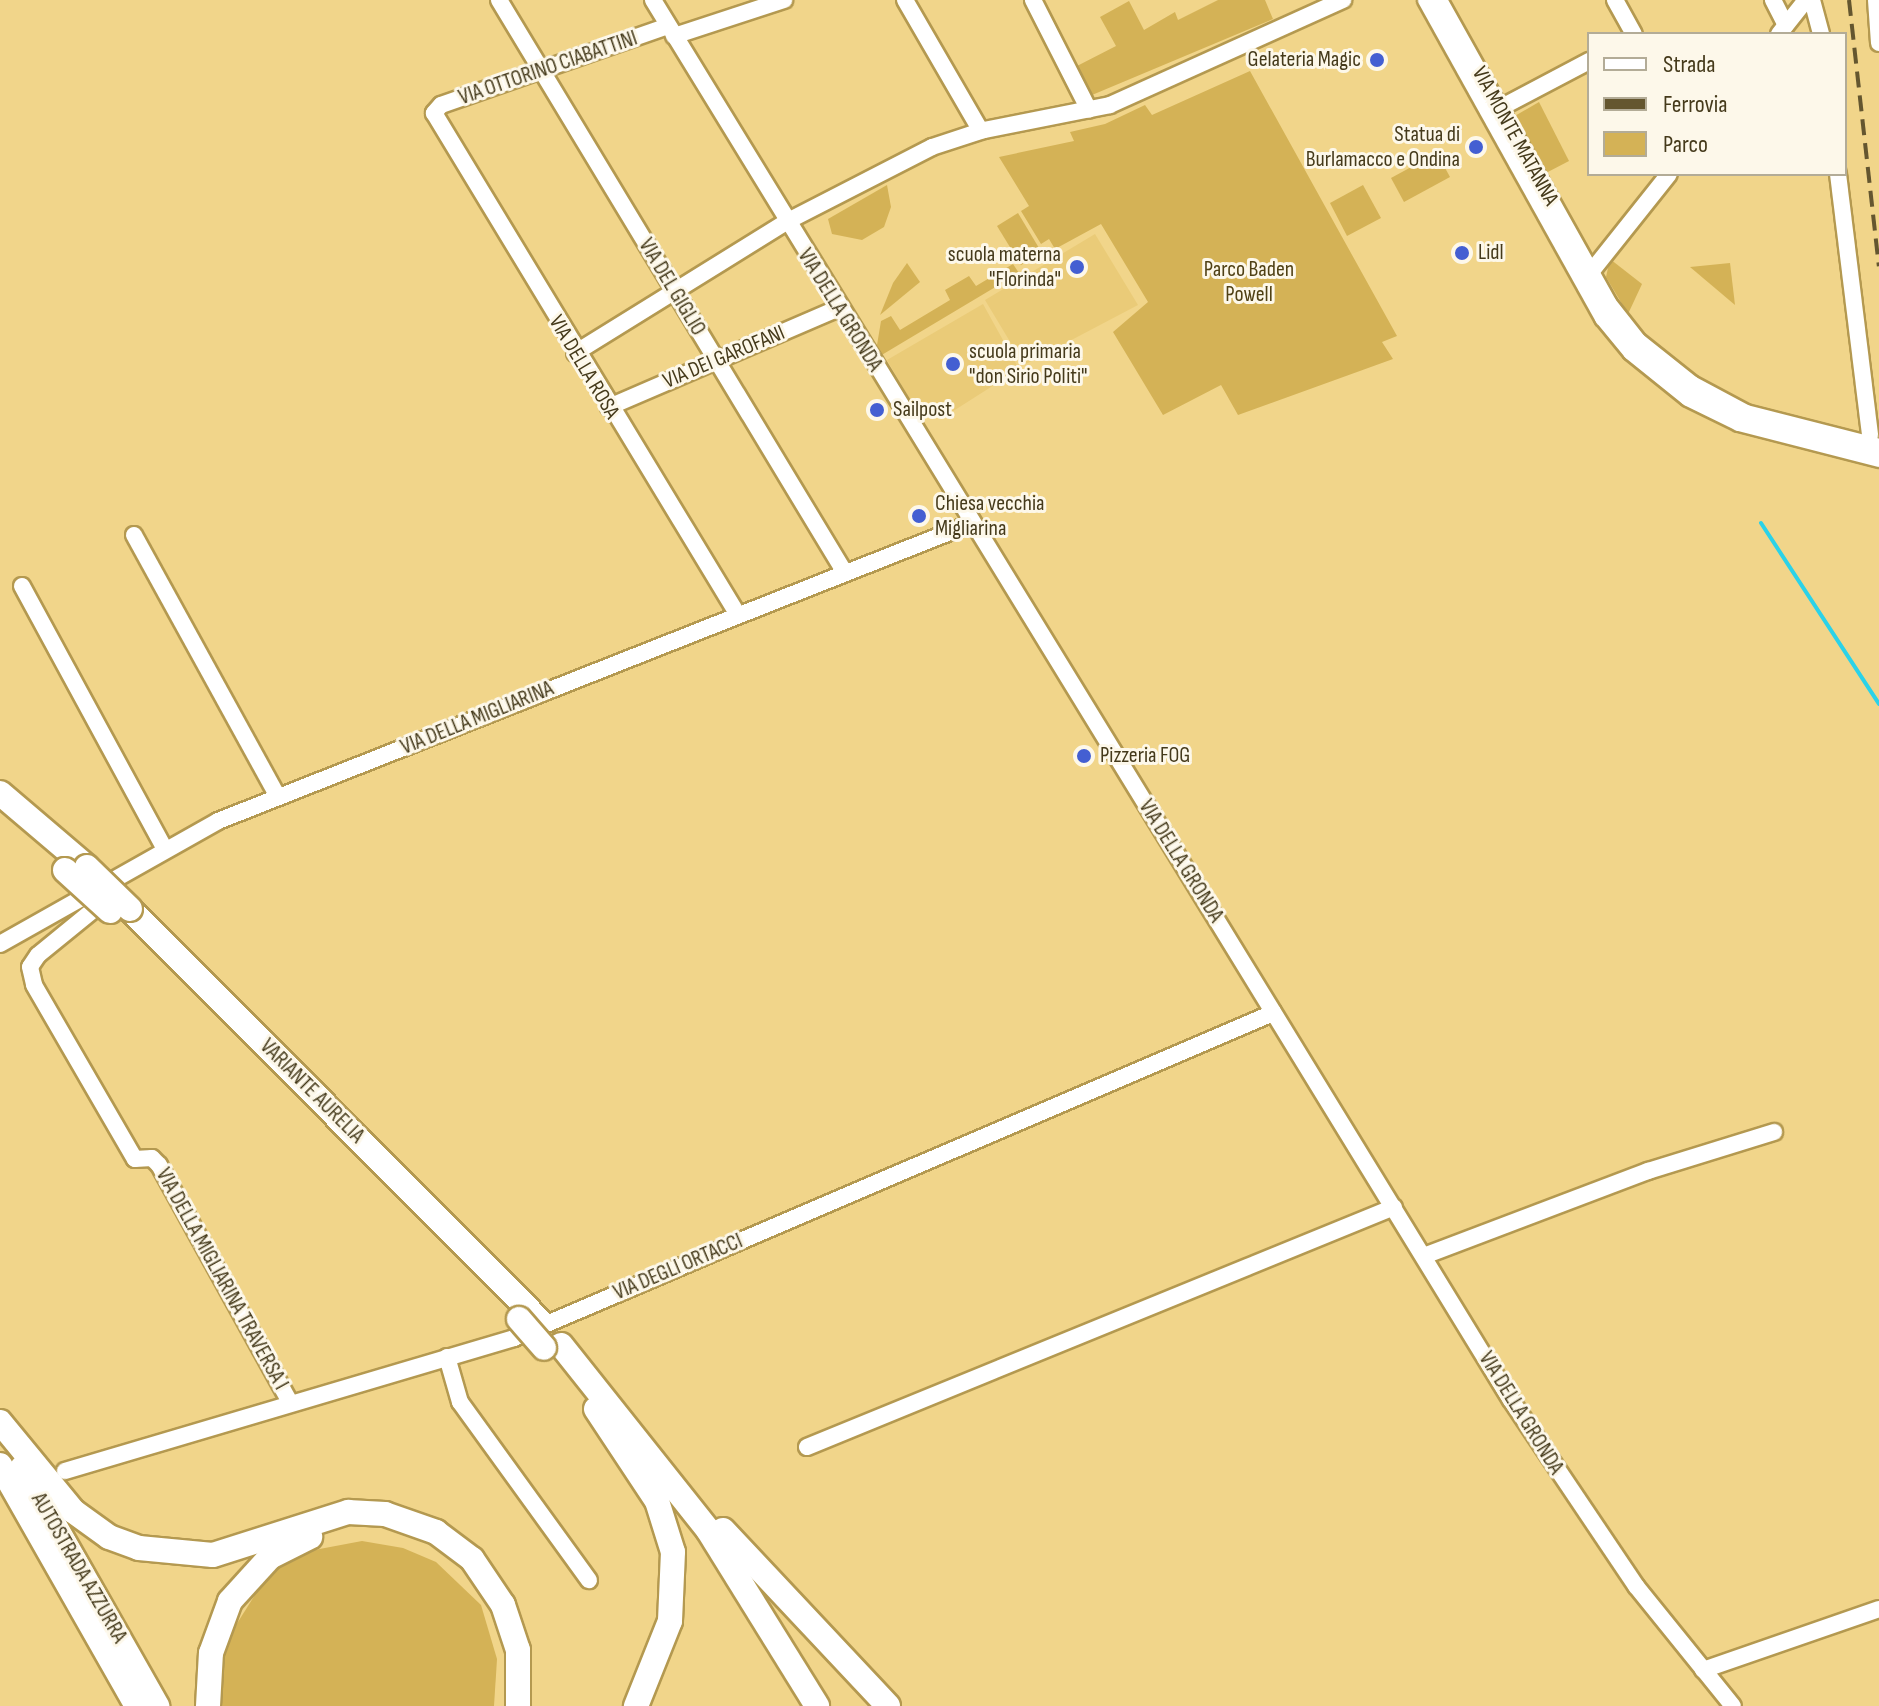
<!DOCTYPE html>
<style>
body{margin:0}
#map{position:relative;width:1879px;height:1706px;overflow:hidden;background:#f1d58a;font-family:"Sofia Sans Condensed",sans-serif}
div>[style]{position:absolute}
.built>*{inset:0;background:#eacb78}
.green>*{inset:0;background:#d4b256}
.stream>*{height:4px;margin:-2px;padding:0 2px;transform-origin:2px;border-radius:2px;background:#2bd2e8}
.roads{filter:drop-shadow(2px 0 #b49950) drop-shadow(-2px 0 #b49950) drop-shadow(0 2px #b49950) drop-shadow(0 -2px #b49950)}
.minor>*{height:16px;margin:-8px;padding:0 8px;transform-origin:8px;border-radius:8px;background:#fff}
.highway>*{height:24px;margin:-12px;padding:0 12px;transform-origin:12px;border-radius:12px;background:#fff}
.rail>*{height:4px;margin-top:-2px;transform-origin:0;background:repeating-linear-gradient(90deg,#64562f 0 16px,transparent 0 24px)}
.bridges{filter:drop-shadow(2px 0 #b49950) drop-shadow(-2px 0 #b49950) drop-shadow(0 2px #b49950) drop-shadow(0 -2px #b49950)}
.highway-bridge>*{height:24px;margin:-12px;padding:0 12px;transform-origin:12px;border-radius:12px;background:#fff}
.dots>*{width:22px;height:22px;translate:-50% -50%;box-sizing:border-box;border:4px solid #fdf8ea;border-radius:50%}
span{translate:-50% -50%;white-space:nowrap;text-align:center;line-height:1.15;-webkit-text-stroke:6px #fdf8ea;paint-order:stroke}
.poi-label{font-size:22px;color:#453a1b}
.right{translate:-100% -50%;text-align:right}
.left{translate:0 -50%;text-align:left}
.street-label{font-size:22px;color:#453a1b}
.park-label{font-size:22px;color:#504115}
.legend{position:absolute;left:1587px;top:32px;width:260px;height:144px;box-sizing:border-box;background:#fdf8ea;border:2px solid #b3ac97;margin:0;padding:10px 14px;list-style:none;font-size:24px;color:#453a1b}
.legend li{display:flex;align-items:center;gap:16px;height:40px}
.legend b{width:40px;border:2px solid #b3ac97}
</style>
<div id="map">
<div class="built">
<i style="clip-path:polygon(1095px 234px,1138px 305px,1024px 365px,985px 300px)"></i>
<i style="clip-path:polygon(983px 304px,1019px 369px,947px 415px,942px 409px,922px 420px,887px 360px)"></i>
</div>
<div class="green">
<i style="clip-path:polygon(1218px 0,1265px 0,1273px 19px,1092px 95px,1077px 66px,1116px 46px,1100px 17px,1129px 1px,1144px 30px,1175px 12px,1178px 20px)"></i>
<i style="clip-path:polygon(1250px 71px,1397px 336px,1382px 342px,1393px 359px,1238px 415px,1221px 385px,1163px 415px,1113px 332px,1148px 302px,1101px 224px,1055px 249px,1049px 239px,1041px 244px,1021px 211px,1029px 206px,999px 157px,1074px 141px,1070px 132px,1105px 124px,1145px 105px,1152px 115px)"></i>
<i style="clip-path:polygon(1539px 102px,1569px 161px,1544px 174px,1513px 117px)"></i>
<i style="clip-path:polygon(1437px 153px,1450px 177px,1404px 202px,1391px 178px)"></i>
<i style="clip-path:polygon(887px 185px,891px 207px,884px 227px,862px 240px,832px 234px,828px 219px)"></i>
<i style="clip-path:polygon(1363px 185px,1381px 218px,1347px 236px,1330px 203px)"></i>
<i style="clip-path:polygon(1018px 213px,1042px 253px,1021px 265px,997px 226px)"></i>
<i style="clip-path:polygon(1610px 259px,1642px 284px,1628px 314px,1606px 277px)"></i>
<i style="clip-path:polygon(907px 263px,920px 282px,880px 315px,893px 283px)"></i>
<i style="clip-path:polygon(1730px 263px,1735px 305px,1690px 267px)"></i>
<i style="clip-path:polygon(1013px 264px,1019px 273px,880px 356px,877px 345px,881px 321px,891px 316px,900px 330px,950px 300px,945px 290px,969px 276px,976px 286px)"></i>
<i style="clip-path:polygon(362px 1541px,403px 1548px,436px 1562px,481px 1605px,497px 1659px,494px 1706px,219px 1706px,226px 1641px,263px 1582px,280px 1565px,309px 1551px)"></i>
</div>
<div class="stream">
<i style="left:1761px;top:523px;width:216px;rotate:56.9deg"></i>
</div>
<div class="roads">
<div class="minor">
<i style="left:499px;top:0;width:669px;rotate:58.87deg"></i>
<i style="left:653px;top:0;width:1642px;rotate:58.5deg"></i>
<i style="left:1511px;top:1400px;width:224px;rotate:56.1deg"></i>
<i style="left:1636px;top:1586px;width:154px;rotate:51.1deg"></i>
<i style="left:905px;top:0;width:151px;rotate:59.9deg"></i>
<i style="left:1033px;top:0;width:123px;rotate:63deg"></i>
<i style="left:1426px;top:0;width:364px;rotate:60.9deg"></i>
<i style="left:1603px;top:318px;width:44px;rotate:50.5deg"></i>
<i style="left:1631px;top:352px;width:73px;rotate:38.9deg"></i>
<i style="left:1688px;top:398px;width:57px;rotate:26.1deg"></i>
<i style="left:1739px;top:423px;width:145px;rotate:14.4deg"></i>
<i style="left:1439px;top:0;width:347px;rotate:60.8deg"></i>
<i style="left:1608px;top:303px;width:48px;rotate:51.7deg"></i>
<i style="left:1638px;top:341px;width:69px;rotate:38.5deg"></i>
<i style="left:1692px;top:384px;width:61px;rotate:28.2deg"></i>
<i style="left:1746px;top:413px;width:137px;rotate:14.3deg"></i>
<i style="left:1615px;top:0;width:39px;rotate:61deg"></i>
<i style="left:1773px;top:0;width:28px;rotate:63deg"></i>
<i style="left:1812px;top:0;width:35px;rotate:75deg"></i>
<i style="left:1876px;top:0;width:43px;rotate:86deg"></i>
<i style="left:668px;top:26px;width:240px;rotate:160.8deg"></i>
<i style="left:441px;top:105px;width:11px;rotate:131deg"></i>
<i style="left:434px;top:113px;width:587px;rotate:58.8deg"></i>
<i style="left:1779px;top:34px;width:43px;rotate:-51.5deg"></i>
<i style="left:674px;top:36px;width:116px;rotate:-18.1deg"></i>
<i style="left:1500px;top:108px;width:101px;rotate:-27.8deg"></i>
<i style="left:1838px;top:174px;width:263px;rotate:83deg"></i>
<i style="left:1591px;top:272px;width:125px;rotate:-51.5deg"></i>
<i style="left:575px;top:353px;width:248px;rotate:-31.8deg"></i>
<i style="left:786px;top:222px;width:164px;rotate:-27.2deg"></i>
<i style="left:932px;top:147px;width:55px;rotate:-18.1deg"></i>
<i style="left:984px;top:130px;width:128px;rotate:-11.2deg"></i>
<i style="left:1110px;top:105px;width:256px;rotate:-24.3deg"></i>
<i style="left:609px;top:407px;width:250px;rotate:-23.3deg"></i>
<i style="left:134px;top:535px;width:299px;rotate:61.2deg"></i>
<i style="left:22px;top:586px;width:299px;rotate:61.5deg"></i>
<i style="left:108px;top:898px;width:90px;rotate:140.8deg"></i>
<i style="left:38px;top:955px;width:14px;rotate:124deg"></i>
<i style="left:30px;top:967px;width:18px;rotate:77deg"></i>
<i style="left:34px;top:985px;width:201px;rotate:59.9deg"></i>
<i style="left:135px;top:1159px;width:17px;rotate:-3deg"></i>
<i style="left:152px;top:1158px;width:10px;rotate:45deg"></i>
<i style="left:159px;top:1165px;width:271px;rotate:61.1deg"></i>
<i style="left:0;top:944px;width:250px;rotate:-29.4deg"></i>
<i style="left:218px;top:821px;width:809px;rotate:-21.55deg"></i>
<i style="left:1424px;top:1256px;width:240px;rotate:-20.8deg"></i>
<i style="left:1648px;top:1171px;width:132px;rotate:-17.2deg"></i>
<i style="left:447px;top:1357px;width:47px;rotate:73.9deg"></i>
<i style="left:460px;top:1402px;width:220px;rotate:54.1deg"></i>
<i style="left:807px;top:1447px;width:634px;rotate:-22.24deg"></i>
<i style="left:65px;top:1471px;width:468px;rotate:-16.5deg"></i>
<i style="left:514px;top:1338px;width:826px;rotate:-23.18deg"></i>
<i style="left:1703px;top:1670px;width:186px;rotate:-19.1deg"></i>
</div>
<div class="highway">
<i style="left:0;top:793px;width:114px;rotate:40.4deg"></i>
<i style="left:130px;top:909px;width:583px;rotate:45.14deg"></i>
<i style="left:561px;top:1345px;width:236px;rotate:51.5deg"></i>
<i style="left:708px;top:1530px;width:207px;rotate:58.2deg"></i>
<i style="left:596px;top:1409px;width:110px;rotate:56.5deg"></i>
<i style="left:657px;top:1501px;width:53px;rotate:72.6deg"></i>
<i style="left:673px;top:1552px;width:69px;rotate:92.5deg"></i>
<i style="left:670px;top:1621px;width:92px;rotate:111.8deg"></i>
<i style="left:0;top:1422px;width:115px;rotate:50.6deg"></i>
<i style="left:73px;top:1511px;width:44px;rotate:35.8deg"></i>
<i style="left:109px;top:1537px;width:32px;rotate:20deg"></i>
<i style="left:139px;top:1548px;width:74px;rotate:5.4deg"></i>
<i style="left:213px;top:1555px;width:142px;rotate:-17.7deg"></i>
<i style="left:348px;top:1512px;width:37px;rotate:3deg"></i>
<i style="left:385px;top:1514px;width:54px;rotate:19.4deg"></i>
<i style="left:436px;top:1532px;width:45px;rotate:36.9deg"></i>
<i style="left:472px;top:1559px;width:55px;rotate:56deg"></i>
<i style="left:503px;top:1605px;width:47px;rotate:71.6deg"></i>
<i style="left:518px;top:1650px;width:56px;rotate:90deg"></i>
<i style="left:0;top:1465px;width:277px;rotate:60.4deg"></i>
<i style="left:22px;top:1468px;width:274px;rotate:60.4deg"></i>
<i style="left:723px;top:1530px;width:241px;rotate:46.8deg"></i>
<i style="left:208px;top:1706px;width:53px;rotate:-86.8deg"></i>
<i style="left:211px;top:1653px;width:55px;rotate:-69.9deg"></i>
<i style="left:230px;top:1601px;width:59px;rotate:-47.7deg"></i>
<i style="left:270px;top:1557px;width:45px;rotate:-26.6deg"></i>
</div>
</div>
<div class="rail">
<i style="left:1849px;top:0;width:268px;rotate:83.6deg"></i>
</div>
<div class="bridges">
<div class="highway-bridge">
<i style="left:87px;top:867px;width:60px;rotate:44.3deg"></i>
<i style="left:65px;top:870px;width:61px;rotate:42.3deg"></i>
<i style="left:519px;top:1319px;width:38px;rotate:49deg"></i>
</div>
</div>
<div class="dots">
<i style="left:1377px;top:60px;background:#445fd2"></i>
<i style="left:1476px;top:147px;background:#445fd2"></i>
<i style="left:1462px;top:253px;background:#445fd2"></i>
<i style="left:1077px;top:267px;background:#445fd2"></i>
<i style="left:953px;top:364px;background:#445fd2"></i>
<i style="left:877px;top:410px;background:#445fd2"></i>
<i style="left:919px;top:516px;background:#445fd2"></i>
<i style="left:1084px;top:756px;background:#445fd2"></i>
</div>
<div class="poi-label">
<span class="right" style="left:1361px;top:60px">Gelateria Magic</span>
<span class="right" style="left:1460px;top:147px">Statua di<br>Burlamacco e Ondina</span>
<span class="left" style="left:1478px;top:253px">Lidl</span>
<span class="right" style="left:1061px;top:267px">scuola materna<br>"Florinda"</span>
<span class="left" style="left:969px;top:364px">scuola primaria<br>"don Sirio Politi"</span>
<span class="left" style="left:893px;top:410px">Sailpost</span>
<span class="left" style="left:935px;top:516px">Chiesa vecchia<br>Migliarina</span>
<span class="left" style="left:1100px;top:756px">Pizzeria FOG</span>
</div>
<div class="street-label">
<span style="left:548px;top:68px;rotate:-19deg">VIA OTTORINO CIABATTINI</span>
<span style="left:1515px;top:136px;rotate:61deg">VIA MONTE MATANNA</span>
<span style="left:672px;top:287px;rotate:59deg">VIA DEL GIGLIO</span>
<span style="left:840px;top:310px;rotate:58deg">VIA DELLA GRONDA</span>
<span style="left:724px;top:357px;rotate:-23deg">VIA DEI GAROFANI</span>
<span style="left:584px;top:367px;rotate:59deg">VIA DELLA ROSA</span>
<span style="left:477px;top:718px;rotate:-22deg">VIA DELLA MIGLIARINA</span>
<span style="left:1181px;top:861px;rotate:58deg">VIA DELLA GRONDA</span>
<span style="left:312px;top:1091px;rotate:45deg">VARIANTE AURELIA</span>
<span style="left:678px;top:1267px;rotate:-23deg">VIA DEGLI ORTACCI</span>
<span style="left:222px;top:1279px;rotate:61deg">VIA DELLA MIGLIARINA TRAVERSA I</span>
<span style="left:1521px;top:1413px;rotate:58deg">VIA DELLA GRONDA</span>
<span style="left:79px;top:1568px;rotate:60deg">AUTOSTRADA AZZURRA</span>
</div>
<div class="park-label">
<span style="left:1249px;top:282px">Parco Baden<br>Powell</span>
</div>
<ul class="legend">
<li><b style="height:10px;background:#fff"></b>Strada</li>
<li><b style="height:10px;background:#64562f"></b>Ferrovia</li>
<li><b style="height:22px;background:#d4b256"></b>Parco</li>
</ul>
</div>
